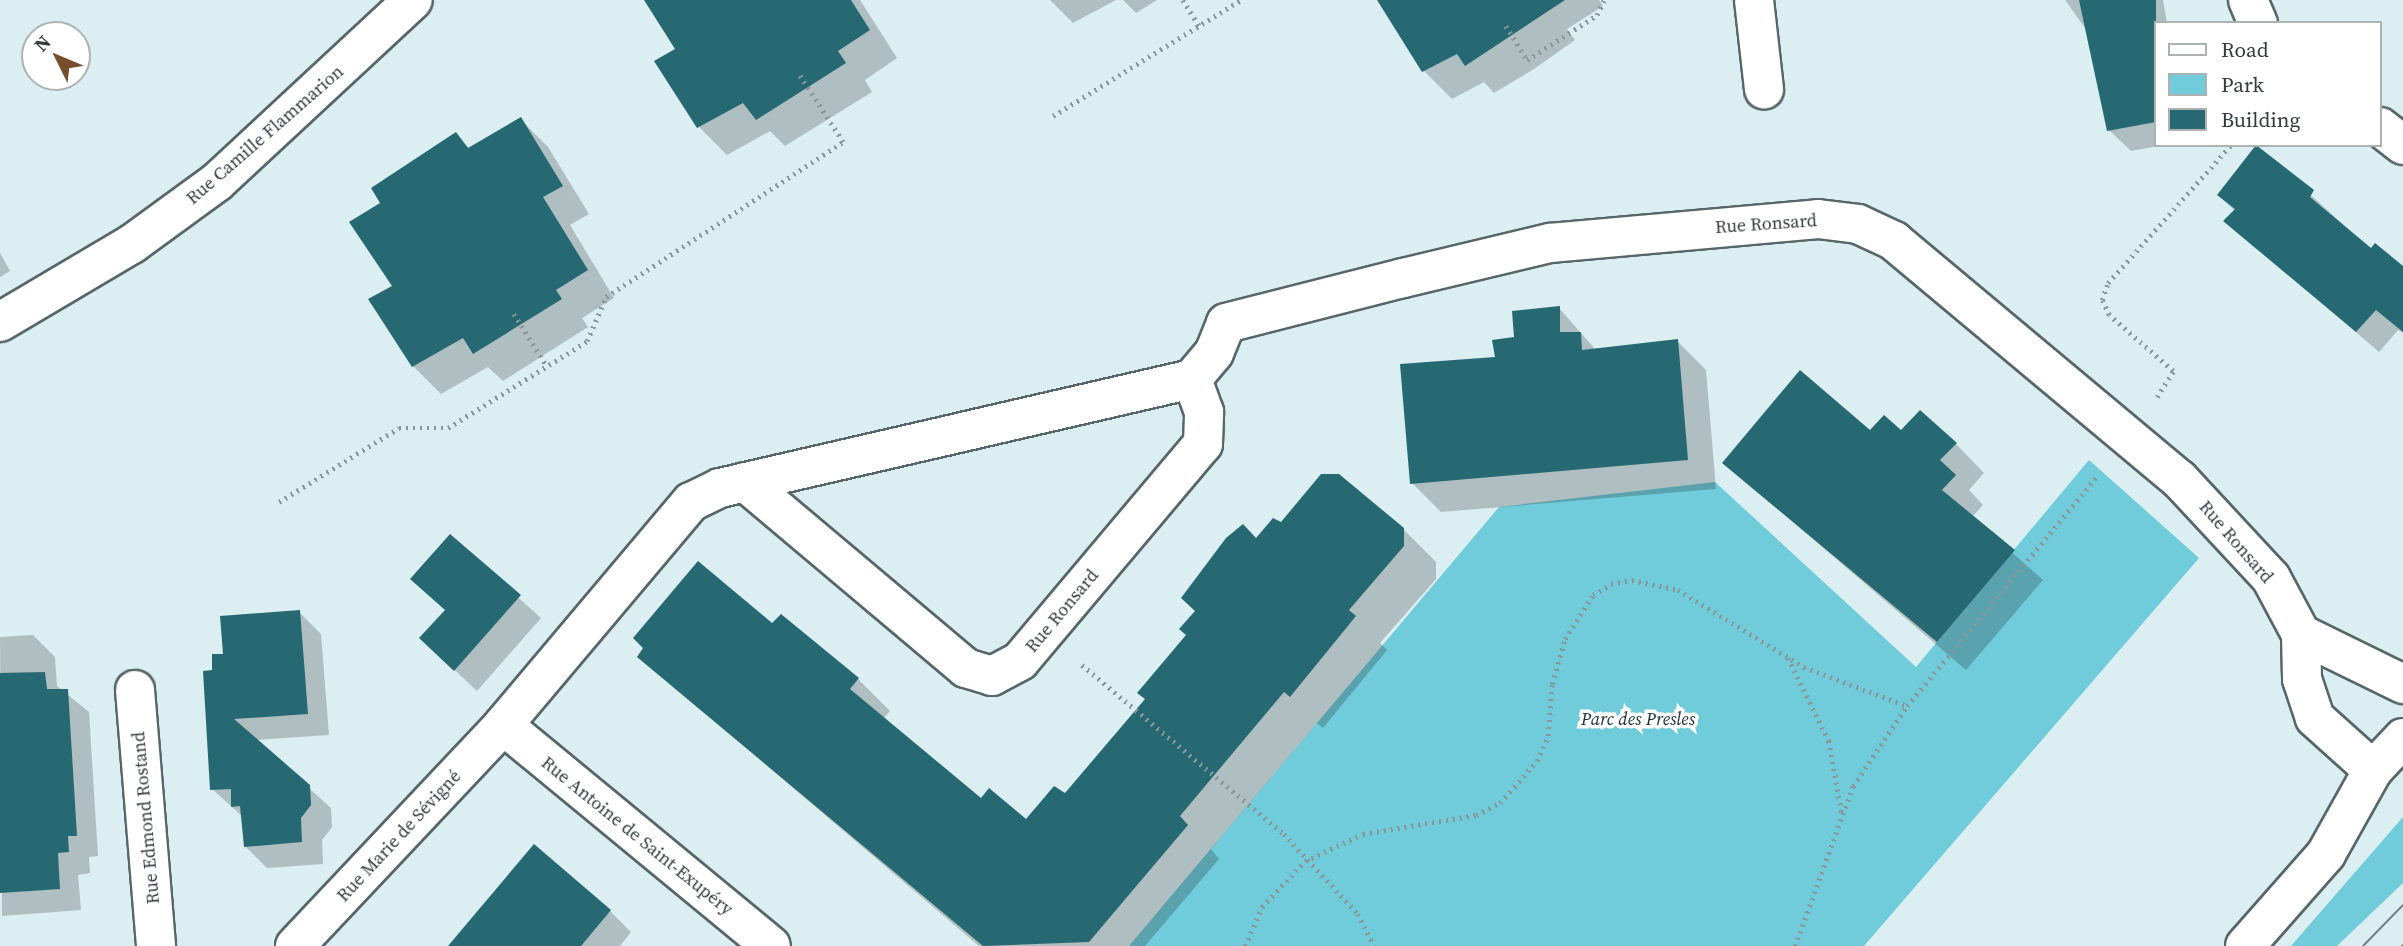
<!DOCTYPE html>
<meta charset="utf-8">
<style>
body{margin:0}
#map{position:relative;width:2403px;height:946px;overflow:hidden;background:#dbeef1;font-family:"Source Serif 4",serif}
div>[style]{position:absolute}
.green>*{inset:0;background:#70cbda}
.shadow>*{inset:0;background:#0003}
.building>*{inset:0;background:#276973}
.path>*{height:4.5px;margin-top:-2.25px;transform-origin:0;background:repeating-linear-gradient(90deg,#8a9799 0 2px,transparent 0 7px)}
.roads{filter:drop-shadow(2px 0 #566669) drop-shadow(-2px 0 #566669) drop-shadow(0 2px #566669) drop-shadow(0 -2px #566669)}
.minor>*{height:38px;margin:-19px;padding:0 19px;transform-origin:19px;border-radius:19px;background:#fff}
.tram>*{height:2px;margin:-1px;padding:0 1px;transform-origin:1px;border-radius:1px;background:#758183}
span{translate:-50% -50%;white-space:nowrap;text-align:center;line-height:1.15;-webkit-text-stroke:7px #fff;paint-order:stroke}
.street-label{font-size:18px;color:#353c3e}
.park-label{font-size:18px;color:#1c3236;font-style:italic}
.legend{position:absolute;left:2154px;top:21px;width:228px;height:126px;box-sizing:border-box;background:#fff;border:2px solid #aeb1b2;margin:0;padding:9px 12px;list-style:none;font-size:21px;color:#353c3e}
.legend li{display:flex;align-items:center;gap:14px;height:35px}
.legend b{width:35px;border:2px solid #aeb1b2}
.north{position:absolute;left:21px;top:21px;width:70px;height:70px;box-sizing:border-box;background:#fff;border:2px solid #aeb1b2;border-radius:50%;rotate:313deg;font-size:19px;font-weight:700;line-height:28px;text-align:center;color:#353c3e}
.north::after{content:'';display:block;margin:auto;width:24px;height:32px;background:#754f2b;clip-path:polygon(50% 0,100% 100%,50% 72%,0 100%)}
</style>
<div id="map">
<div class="green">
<i style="clip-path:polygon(2089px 460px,2199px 558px,1864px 946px,1129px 946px,1499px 507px,1715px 482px,1916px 667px)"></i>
<i style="clip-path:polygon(2403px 817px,2403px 883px,2337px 946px,2291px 946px)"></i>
</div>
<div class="shadow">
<i style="clip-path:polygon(646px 0,860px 0,897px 58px,865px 80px,872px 92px,785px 146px,770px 131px,727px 155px,699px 127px,657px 62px,677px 50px)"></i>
<i style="clip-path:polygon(1050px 0,1116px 0,1073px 23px)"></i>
<i style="clip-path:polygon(1123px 0,1157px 0,1136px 13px)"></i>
<i style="clip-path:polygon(1379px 0,1599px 0,1603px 6px,1567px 29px,1575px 40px,1534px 69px,1494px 93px,1484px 82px,1452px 99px,1424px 71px)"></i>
<i style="clip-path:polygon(2065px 0,2163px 0,2167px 23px,2156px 23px,2156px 145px,2164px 145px,2131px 151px,2109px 130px,2085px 28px)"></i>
<i style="clip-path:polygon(520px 119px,548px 147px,589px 214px,570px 225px,614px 298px,582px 318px,588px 327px,503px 381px,488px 367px,441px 394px,413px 366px,382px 203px,455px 134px,470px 149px)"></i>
<i style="clip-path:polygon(2257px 146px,2371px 250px,2403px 269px,2403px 333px,2398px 330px,2379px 352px,2226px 221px,2235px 211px,2219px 195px)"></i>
<i style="clip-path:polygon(0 253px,10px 271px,0 277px)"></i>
<i style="clip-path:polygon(1559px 308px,1596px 350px,1677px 341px,1706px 370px,1716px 489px,1441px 512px,1412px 483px,1497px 359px)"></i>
<i style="clip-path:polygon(1870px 432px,1956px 444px,1984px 473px,1969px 490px,1983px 505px,1972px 517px,2043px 580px,1966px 670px,1724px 463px)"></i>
<i style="clip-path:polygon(1281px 525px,1403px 529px,1436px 562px,1436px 579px,1380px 643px,1387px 650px,1323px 728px,1317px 723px,1211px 849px,1219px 859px,1145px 946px,979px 946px,639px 657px,772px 625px,858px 679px,890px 711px,883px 719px,981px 800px,1026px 821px,1065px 795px,1146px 700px,1256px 540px)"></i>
<i style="clip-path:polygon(450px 536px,541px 618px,477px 691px,443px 659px)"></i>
<i style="clip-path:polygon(299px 612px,321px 634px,329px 735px,255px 740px,331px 808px,332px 827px,322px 840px,323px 864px,267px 868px,245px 846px,242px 816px,212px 789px,214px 671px,225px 655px)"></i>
<i style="clip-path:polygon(33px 635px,55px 657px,57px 686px,89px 712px,98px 856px,89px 857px,90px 873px,78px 875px,81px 910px,2px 916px,0 637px)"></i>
<i style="clip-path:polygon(610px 911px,631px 932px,620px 946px,450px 946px)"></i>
</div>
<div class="building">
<i style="clip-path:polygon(644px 0,851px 0,870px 30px,838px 51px,846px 63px,756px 120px,743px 103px,697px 128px,654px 61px,675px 49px)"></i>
<i style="clip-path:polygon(1377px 0,1565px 0,1465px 66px,1457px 54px,1422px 72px)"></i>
<i style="clip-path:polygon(2079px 0,2156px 0,2156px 122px,2107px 131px)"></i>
<i style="clip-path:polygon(521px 117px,563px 186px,543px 197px,588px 270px,556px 290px,562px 299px,473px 354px,463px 338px,412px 367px,368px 299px,392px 286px,349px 222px,380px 203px,371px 188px,456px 132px,468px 148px)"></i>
<i style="clip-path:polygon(2256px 145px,2314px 190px,2310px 197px,2371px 248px,2375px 243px,2403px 266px,2403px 332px,2376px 310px,2356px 332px,2223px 221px,2235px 209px,2217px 195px)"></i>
<i style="clip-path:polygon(1560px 306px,1560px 332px,1581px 332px,1582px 350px,1678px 339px,1688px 460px,1410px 484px,1400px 364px,1495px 357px,1492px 340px,1514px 337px,1512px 311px)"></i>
<i style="clip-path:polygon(1800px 370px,1870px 430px,1884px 415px,1901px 430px,1920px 410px,1957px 443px,1940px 460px,1956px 475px,1942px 490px,2015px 550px,1937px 642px,1722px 463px)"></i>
<i style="clip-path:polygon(1321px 474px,1339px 474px,1404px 528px,1404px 546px,1349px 610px,1356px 616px,1290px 697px,1284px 692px,1180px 816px,1188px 825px,1089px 942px,983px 946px,637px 657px,643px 648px,633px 638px,698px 561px,772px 623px,781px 614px,859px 678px,850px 689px,981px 798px,989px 788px,1026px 819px,1054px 786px,1065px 793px,1145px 699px,1137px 693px,1186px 635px,1179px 629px,1195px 611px,1181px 598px,1226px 538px,1243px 524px,1256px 538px,1273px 518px,1281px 522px)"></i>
<i style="clip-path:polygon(450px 534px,521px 595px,454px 671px,419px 638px,445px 610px,410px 579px)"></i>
<i style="clip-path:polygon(300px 610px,308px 714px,234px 719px,310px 785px,311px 805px,301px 818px,302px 842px,244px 847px,240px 806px,231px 807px,231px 789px,210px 790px,203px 671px,212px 670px,212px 654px,223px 654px,220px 616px)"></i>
<i style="clip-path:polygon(45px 672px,47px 689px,68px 689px,77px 836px,68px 836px,69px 852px,58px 853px,60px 889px,0 893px,0 673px)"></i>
<i style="clip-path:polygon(534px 844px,611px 910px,581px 946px,448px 946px)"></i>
</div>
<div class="path">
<i style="left:1183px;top:0;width:31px;rotate:58deg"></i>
<i style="left:1506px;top:26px;width:40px;rotate:58deg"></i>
<i style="left:1527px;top:60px;width:83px;rotate:-32.7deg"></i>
<i style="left:1597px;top:15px;width:17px;rotate:-65deg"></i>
<i style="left:1053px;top:116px;width:221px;rotate:-31.7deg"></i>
<i style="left:514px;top:314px;width:62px;rotate:57.6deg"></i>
<i style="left:2157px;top:397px;width:31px;rotate:-58deg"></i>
<i style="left:2173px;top:371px;width:85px;rotate:-138.8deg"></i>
<i style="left:2109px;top:315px;width:17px;rotate:-115deg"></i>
<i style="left:2102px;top:300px;width:18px;rotate:-71deg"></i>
<i style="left:2108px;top:283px;width:185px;rotate:-48.3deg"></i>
<i style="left:279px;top:502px;width:141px;rotate:-31.7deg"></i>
<i style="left:399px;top:428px;width:49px"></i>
<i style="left:448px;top:428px;width:164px;rotate:-32deg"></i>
<i style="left:587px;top:341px;width:48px;rotate:-66.6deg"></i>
<i style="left:606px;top:297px;width:283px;rotate:-33.2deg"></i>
<i style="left:843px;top:142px;width:79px;rotate:-123.1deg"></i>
<i style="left:1788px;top:658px;width:93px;rotate:63.7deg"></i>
<i style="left:1829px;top:741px;width:74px;rotate:79.9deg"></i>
<i style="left:1082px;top:665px;width:263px;rotate:39.9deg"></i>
<i style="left:1284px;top:834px;width:109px;rotate:47.2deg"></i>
<i style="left:1358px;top:914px;width:36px;rotate:63deg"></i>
<i style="left:1245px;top:946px;width:43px;rotate:-66.4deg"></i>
<i style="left:1262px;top:907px;width:63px;rotate:-46.9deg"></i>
<i style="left:1305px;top:861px;width:64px;rotate:-25deg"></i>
<i style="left:1363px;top:834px;width:115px;rotate:-9.5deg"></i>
<i style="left:1476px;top:815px;width:27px;rotate:-27deg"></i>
<i style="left:1500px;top:803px;width:56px;rotate:-48.6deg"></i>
<i style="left:1537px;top:761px;width:27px;rotate:-66deg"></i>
<i style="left:1548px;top:736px;width:52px;rotate:-85.6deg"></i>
<i style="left:1552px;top:684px;width:47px;rotate:-73.9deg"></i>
<i style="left:1565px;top:639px;width:52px;rotate:-57.5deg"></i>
<i style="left:1593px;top:595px;width:21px;rotate:-31deg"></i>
<i style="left:1611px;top:584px;width:21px;rotate:-11deg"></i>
<i style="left:1632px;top:580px;width:47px;rotate:12.3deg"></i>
<i style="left:1678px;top:590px;width:148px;rotate:31.4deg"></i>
<i style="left:1804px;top:667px;width:110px;rotate:20.7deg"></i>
<i style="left:1795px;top:946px;width:170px;rotate:-70.1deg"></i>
<i style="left:1853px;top:786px;width:97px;rotate:-56deg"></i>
<i style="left:1907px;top:706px;width:298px;rotate:-50.4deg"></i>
</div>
<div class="roads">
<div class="minor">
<i style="left:1754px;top:0;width:90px;rotate:83.6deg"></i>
<i style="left:2248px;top:0;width:25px;rotate:67deg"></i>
<i style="left:2380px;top:127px;width:29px;rotate:38deg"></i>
<i style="left:0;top:322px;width:153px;rotate:-30.6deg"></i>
<i style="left:132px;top:244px;width:105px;rotate:-36.1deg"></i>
<i style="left:217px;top:182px;width:267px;rotate:-42.9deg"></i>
<i style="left:745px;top:482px;width:289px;rotate:40.1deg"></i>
<i style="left:966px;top:668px;width:27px;rotate:17deg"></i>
<i style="left:992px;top:676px;width:32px;rotate:-28deg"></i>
<i style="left:1020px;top:661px;width:284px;rotate:-49.9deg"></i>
<i style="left:1203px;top:444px;width:32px;rotate:-88deg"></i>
<i style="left:1204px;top:412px;width:35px;rotate:-110deg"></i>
<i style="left:2301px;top:634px;width:114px;rotate:26.1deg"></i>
<i style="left:135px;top:690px;width:257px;rotate:85.3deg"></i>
<i style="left:503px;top:725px;width:347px;rotate:39.5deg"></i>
<i style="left:295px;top:946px;width:303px;rotate:-46.7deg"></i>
<i style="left:503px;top:725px;width:292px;rotate:-49.9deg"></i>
<i style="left:691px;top:502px;width:32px;rotate:-26deg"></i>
<i style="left:720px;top:488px;width:484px;rotate:-13deg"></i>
<i style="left:1192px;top:379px;width:34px;rotate:-50deg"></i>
<i style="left:1214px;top:353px;width:32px;rotate:-68deg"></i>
<i style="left:1226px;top:323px;width:183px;rotate:-14.3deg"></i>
<i style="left:1403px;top:278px;width:151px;rotate:-13.4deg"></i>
<i style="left:1550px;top:243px;width:269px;rotate:-5.1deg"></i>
<i style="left:1818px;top:219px;width:40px;rotate:7.1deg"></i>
<i style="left:1858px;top:224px;width:40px;rotate:25deg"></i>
<i style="left:1894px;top:241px;width:371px;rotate:39.9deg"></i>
<i style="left:2179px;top:479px;width:135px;rotate:47.1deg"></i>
<i style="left:2271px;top:578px;width:64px;rotate:61.8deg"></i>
<i style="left:2301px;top:634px;width:45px;rotate:88.7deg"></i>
<i style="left:2302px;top:679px;width:41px;rotate:71.6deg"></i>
<i style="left:2315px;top:718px;width:78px;rotate:41.9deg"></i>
<i style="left:2245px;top:946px;width:123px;rotate:-48.6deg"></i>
<i style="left:2326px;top:854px;width:96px;rotate:-60.8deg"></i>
<i style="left:2373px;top:770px;width:44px;rotate:-46.8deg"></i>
</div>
</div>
<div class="tram">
<i style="left:2363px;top:946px;width:57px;rotate:-45.7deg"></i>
<i style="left:2402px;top:946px;width:1px;rotate:-45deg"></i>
</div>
<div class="street-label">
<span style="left:265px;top:135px;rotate:-41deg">Rue Camille Flammarion</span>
<span style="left:1766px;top:224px;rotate:-4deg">Rue Ronsard</span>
<span style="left:2236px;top:542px;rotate:49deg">Rue Ronsard</span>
<span style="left:1062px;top:611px;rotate:-50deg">Rue Ronsard</span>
<span style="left:146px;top:818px;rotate:-95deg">Rue Edmond Rostand</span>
<span style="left:399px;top:836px;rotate:-47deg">Rue Marie de Sévigné</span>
<span style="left:637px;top:836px;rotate:39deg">Rue Antoine de Saint-Exupéry</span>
</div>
<div class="park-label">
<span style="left:1638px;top:719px">Parc des Presles</span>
</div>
<ul class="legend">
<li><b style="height:9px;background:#fff"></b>Road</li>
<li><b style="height:19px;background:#70cbda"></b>Park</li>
<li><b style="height:19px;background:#276973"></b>Building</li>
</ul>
<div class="north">N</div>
</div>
